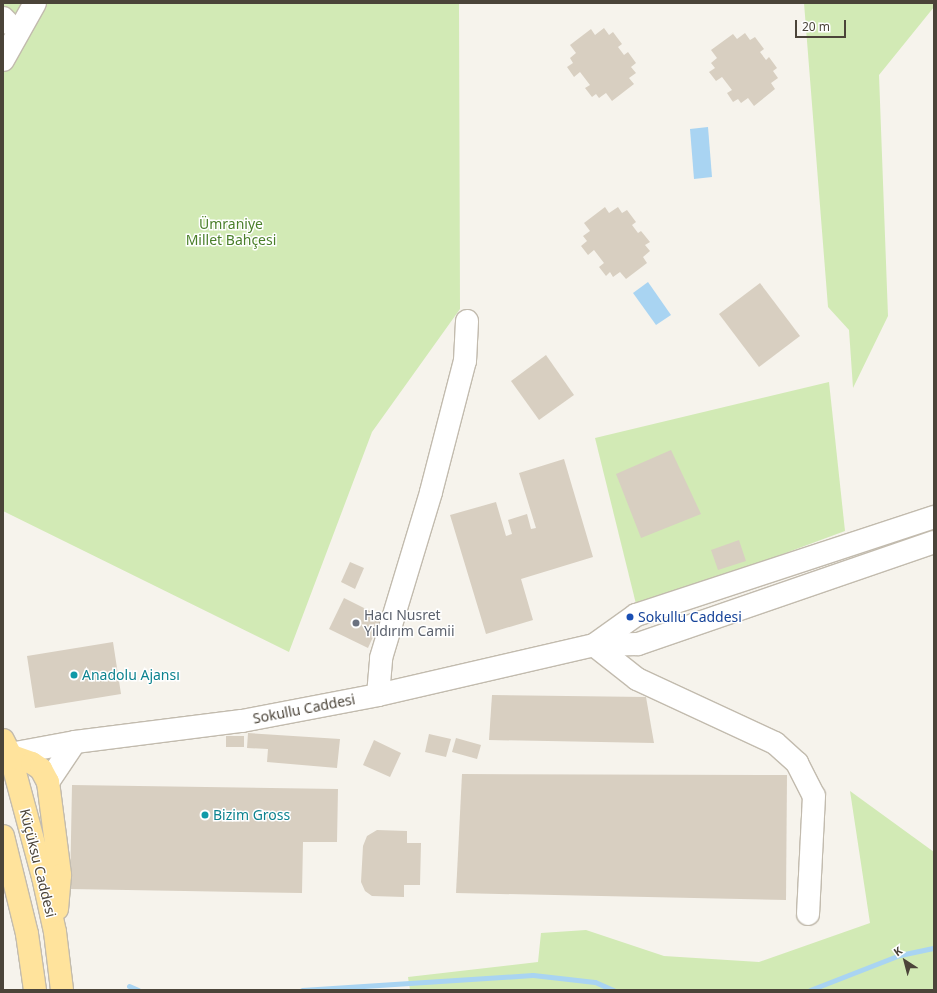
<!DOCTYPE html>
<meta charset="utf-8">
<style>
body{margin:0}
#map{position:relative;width:937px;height:993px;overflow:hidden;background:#f6f3ec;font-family:"Noto Sans",sans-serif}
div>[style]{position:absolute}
.green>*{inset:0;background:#d2eab5}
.water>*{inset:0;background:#a9d4f2}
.stream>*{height:5px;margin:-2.5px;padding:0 2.5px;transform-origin:2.5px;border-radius:2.5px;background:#a9d4f2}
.building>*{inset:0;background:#d8cfc1}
.roads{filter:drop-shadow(1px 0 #c2bbae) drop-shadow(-1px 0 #c2bbae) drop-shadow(0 1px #c2bbae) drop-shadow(0 -1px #c2bbae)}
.minor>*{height:22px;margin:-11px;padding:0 11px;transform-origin:11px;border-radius:11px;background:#fff}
.major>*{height:22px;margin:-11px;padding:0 11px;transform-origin:11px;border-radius:11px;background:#ffe39c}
.dots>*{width:11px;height:11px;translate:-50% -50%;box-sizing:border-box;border:2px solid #fff;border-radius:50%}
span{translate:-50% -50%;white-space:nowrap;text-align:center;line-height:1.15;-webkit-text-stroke:3px #fff;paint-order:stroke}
.park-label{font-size:14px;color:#4a7f2a}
.worship-label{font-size:14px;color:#5b616d}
.left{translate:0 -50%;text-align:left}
.transit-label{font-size:14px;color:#164399}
.culture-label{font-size:14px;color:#0d838f}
.street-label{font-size:14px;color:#4b4439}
.frame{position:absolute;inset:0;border:4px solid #4b4439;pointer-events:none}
.north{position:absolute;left:885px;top:941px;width:40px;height:40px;-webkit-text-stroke:3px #fff;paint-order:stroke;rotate:324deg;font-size:11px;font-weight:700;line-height:16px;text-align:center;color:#4b4439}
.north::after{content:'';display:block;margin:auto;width:14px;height:18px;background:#4b4439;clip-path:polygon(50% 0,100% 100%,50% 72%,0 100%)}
.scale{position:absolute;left:795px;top:20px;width:51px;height:18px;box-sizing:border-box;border:2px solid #4b4439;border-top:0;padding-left:5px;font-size:12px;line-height:14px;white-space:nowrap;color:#4b4439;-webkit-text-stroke:3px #fff;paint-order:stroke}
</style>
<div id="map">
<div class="green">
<i style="clip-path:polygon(3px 3px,459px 3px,460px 309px,372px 432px,289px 652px,3px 511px)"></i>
<i style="clip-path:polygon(804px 3px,934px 3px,934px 7px,879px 75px,888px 316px,853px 388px,849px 330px,828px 307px)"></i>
<i style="clip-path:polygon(829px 382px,845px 531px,637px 608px,595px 438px)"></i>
<i style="clip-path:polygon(850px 791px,934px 852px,934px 990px,410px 990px,408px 977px,538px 962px,541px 933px,586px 930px,664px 956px,759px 962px,870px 923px)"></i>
</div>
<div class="water">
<i style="clip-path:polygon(708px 127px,712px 177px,694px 179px,690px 129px)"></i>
<i style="clip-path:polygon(648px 282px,671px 315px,656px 325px,633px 293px)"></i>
</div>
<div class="stream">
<i style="left:129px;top:986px;width:10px;rotate:24deg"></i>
<i style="left:302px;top:990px;width:231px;rotate:-3.7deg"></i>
<i style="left:533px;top:975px;width:62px;rotate:6.4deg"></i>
<i style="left:595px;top:982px;width:20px;rotate:24deg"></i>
<i style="left:810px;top:990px;width:97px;rotate:-21.3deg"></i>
<i style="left:900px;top:955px;width:35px;rotate:-12deg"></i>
</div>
<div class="building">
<i style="clip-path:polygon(604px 28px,609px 35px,613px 32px,622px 44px,618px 47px,624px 55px,628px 52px,636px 63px,631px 67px,636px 73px,629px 78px,634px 84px,612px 101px,606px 93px,599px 98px,596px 94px,592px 97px,585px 88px,590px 85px,580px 72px,574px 77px,567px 67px,573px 63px,570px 58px,576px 53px,570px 45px,591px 29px,595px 35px)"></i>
<i style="clip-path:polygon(745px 33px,750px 40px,755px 37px,764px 49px,760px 52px,766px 60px,769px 57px,777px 68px,773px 71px,778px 78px,771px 83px,775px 89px,754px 106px,748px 98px,741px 103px,738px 99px,733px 102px,727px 93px,732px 90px,722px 77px,716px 81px,709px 72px,715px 68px,711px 63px,717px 58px,711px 50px,733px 34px,737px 39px)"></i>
<i style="clip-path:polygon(605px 207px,609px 213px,618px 207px,622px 213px,627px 210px,636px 222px,632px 225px,638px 233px,641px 231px,650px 242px,645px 245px,650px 251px,643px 257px,647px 263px,626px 279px,620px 272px,613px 277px,610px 272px,606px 276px,599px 267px,604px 263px,594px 250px,588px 255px,581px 246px,587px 241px,583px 236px,590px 231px,584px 223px)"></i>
<i style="clip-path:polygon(760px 283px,800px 336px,759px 367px,719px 314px)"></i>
<i style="clip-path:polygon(546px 355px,574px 395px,539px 420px,511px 381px)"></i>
<i style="clip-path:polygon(671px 450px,701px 514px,641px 538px,616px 474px)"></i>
<i style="clip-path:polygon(564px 459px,593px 557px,521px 579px,533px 620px,486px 634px,450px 515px,496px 502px,506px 536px,512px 534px,508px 520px,527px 514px,531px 529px,536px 528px,519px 473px)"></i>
<i style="clip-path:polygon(739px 540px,746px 561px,718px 570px,711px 550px)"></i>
<i style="clip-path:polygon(350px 562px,364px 568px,355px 589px,341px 582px)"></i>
<i style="clip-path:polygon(344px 598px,382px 617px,368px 648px,329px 629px)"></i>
<i style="clip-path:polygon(113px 642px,121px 694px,35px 708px,27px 656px)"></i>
<i style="clip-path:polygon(492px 695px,646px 697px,654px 743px,489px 740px)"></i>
<i style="clip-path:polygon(248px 733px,340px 739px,337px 768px,267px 762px,268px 749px,247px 748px)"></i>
<i style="clip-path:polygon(429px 734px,451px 739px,446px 757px,425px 752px)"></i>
<i style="clip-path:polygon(226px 736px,244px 736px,244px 747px,226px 747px)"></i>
<i style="clip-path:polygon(456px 738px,481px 745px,477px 759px,452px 752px)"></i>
<i style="clip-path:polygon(374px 740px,401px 753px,390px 777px,363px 765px)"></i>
<i style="clip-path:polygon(462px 774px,787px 775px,786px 900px,456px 893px)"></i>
<i style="clip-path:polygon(72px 785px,338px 789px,337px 842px,303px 842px,302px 893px,70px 889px)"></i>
<i style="clip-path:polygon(377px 830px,407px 831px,407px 843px,421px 843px,420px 885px,404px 885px,404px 897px,372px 896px,365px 891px,361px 882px,363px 846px,367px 836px)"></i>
</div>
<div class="roads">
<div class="minor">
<i style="left:3px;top:18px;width:7px;rotate:45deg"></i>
<i style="left:3px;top:60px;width:65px;rotate:-60.7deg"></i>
<i style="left:594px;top:645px;width:55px;rotate:38.3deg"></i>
<i style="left:637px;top:679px;width:152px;rotate:24.9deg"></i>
<i style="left:775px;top:743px;width:30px;rotate:42deg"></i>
<i style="left:797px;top:763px;width:37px;rotate:63deg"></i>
<i style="left:814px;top:796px;width:118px;rotate:92.9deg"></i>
<i style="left:594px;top:645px;width:52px;rotate:-35.5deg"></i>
<i style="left:636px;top:615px;width:314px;rotate:-18.2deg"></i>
<i style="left:378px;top:695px;width:37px;rotate:-85deg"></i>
<i style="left:381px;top:658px;width:173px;rotate:-73.2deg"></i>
<i style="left:431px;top:492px;width:135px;rotate:-75.5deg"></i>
<i style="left:465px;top:361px;width:40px;rotate:-87.1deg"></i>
<i style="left:10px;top:754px;width:66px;rotate:-10.5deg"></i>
<i style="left:75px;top:742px;width:168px;rotate:-7.2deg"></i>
<i style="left:242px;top:721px;width:138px;rotate:-10.8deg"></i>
<i style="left:378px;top:695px;width:222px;rotate:-13deg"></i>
<i style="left:594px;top:645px;width:44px;rotate:-1.3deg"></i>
<i style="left:638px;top:644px;width:313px;rotate:-19deg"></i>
<i style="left:48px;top:782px;width:48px;rotate:-56deg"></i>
</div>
<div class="major">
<i style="left:3px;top:740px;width:16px;rotate:63deg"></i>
<i style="left:10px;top:754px;width:127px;rotate:75deg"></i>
<i style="left:43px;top:877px;width:56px;rotate:77.7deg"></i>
<i style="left:55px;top:932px;width:58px;rotate:83.1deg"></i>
<i style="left:3px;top:753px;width:31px;rotate:19deg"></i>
<i style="left:32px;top:763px;width:11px;rotate:34deg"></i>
<i style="left:41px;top:769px;width:15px;rotate:62deg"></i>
<i style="left:48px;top:782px;width:94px;rotate:82.6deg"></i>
<i style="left:60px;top:875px;width:34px;rotate:95deg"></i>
<i style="left:3px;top:836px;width:101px;rotate:76.2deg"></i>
<i style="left:27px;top:934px;width:57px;rotate:81.9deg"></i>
</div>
</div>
<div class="dots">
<i style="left:630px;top:617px;background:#1a4fb4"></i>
<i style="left:356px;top:623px;background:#6b7280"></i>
<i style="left:74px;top:675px;background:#0f9aa8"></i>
<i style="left:205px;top:815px;background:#0f9aa8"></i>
</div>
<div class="park-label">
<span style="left:231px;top:232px">Ümraniye<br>Millet Bahçesi</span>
</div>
<div class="worship-label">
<span class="left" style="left:364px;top:623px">Hacı Nusret<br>Yıldırım Camii</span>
</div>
<div class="transit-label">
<span class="left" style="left:638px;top:617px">Sokullu Caddesi</span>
</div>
<div class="culture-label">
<span class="left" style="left:82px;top:675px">Anadolu Ajansı</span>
<span class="left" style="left:213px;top:815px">Bizim Gross</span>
</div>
<div class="street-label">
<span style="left:304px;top:709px;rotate:-11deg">Sokullu Caddesi</span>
<span style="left:38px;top:863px;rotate:76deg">Küçüksu Caddesi</span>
</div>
<div class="frame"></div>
<div class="north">K</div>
<div class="scale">20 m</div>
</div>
